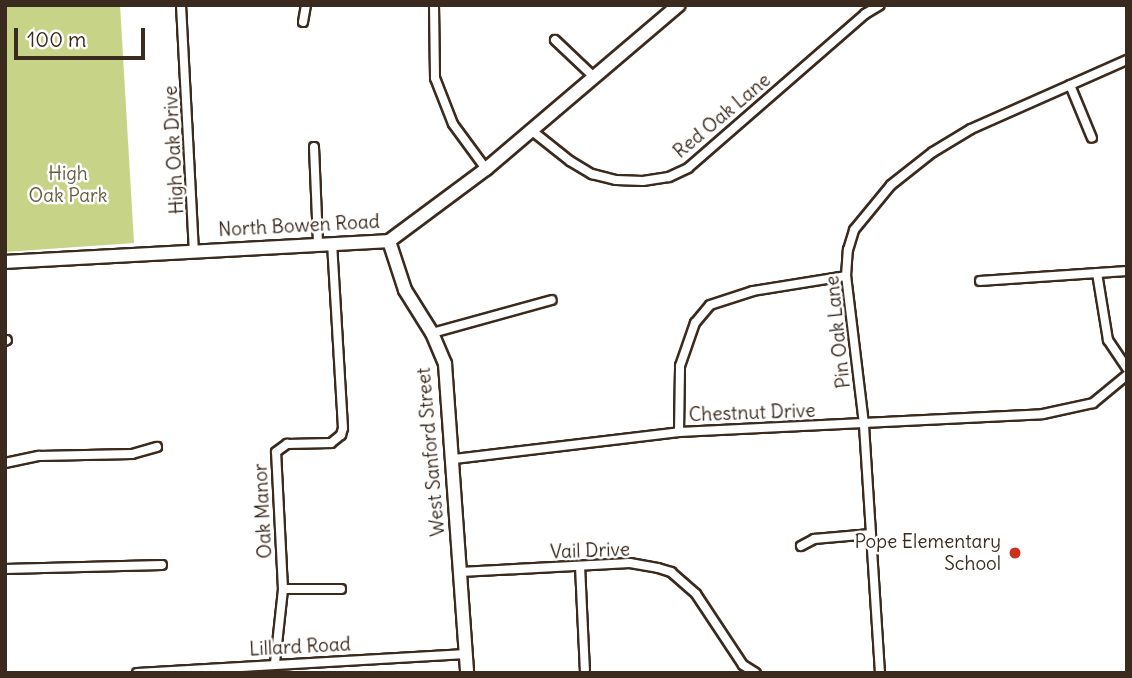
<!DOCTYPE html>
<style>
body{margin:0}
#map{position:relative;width:1132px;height:678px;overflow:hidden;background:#fff;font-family:Delius,sans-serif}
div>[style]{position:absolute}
.green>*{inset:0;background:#c7d487}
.roads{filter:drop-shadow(2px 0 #3b2a1e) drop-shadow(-2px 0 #3b2a1e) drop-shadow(0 2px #3b2a1e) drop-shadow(0 -2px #3b2a1e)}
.street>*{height:8px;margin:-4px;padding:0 4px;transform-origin:4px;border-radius:4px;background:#fff}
.secondary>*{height:12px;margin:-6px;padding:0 6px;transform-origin:6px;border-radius:6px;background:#fff}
.dots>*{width:19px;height:19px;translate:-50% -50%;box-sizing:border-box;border:4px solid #fff;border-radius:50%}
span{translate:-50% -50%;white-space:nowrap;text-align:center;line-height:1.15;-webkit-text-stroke:5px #fff;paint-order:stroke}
.street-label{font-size:19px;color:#3b2a1e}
.park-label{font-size:19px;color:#655d3e}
.poi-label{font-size:19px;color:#3b2a1e}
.right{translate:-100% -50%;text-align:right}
.frame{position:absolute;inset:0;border:7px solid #3b2a1e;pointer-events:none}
.scale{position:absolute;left:14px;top:28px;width:131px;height:32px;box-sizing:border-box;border:4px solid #3b2a1e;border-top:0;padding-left:9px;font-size:21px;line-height:24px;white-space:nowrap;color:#3b2a1e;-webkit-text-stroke:5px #fff;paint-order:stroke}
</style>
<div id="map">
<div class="green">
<i style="clip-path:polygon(5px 5px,120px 5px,134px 243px,5px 252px)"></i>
</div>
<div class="roads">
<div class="street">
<i style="left:181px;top:5px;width:247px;rotate:87deg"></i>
<i style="left:434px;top:5px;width:73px;rotate:89.2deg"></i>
<i style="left:435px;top:78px;width:49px;rotate:68.6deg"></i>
<i style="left:453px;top:124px;width:56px;rotate:53.7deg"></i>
<i style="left:303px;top:22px;width:17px;rotate:-80deg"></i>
<i style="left:555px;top:40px;width:54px;rotate:43.5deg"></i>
<i style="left:1070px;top:85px;width:57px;rotate:67.5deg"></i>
<i style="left:531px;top:130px;width:50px;rotate:38.5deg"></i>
<i style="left:570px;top:161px;width:26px;rotate:31deg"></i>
<i style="left:592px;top:174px;width:25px;rotate:14deg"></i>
<i style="left:616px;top:180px;width:27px;rotate:2deg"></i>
<i style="left:643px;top:181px;width:26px;rotate:-9deg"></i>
<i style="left:669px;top:177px;width:21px;rotate:-25deg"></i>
<i style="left:688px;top:168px;width:235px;rotate:-41deg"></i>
<i style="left:865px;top:14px;width:17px;rotate:-31deg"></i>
<i style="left:314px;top:147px;width:97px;rotate:87.6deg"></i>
<i style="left:1097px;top:273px;width:68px;rotate:80.7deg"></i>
<i style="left:1108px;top:340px;width:34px;rotate:56deg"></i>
<i style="left:980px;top:281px;width:147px;rotate:-3.9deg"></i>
<i style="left:432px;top:333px;width:124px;rotate:-15.4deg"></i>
<i style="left:5px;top:341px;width:2px;rotate:-27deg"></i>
<i style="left:679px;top:432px;width:66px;rotate:-89.1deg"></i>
<i style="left:680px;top:366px;width:46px;rotate:-70.8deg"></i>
<i style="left:695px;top:323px;width:23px;rotate:-50deg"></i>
<i style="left:710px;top:305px;width:45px;rotate:-18deg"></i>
<i style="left:753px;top:291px;width:94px;rotate:-9.2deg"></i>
<i style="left:454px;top:459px;width:227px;rotate:-6.8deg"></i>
<i style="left:679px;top:432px;width:364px;rotate:-2.8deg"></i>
<i style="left:1043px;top:414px;width:51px;rotate:-12.4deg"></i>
<i style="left:1093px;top:403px;width:44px;rotate:-39.5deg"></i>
<i style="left:5px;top:463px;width:35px;rotate:-12deg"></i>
<i style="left:39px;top:456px;width:93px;rotate:-1.2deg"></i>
<i style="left:132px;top:454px;width:26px;rotate:-16deg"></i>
<i style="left:801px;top:546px;width:15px;rotate:-28deg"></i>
<i style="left:814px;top:539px;width:57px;rotate:-5deg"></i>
<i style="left:580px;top:566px;width:107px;rotate:87.3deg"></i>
<i style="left:5px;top:569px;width:157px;rotate:-1.5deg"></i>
<i style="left:460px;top:572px;width:170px;rotate:-3deg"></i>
<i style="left:630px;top:563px;width:28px;rotate:10deg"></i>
<i style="left:658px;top:568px;width:14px;rotate:17deg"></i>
<i style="left:671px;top:572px;width:33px;rotate:41deg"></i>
<i style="left:696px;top:594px;width:85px;rotate:56.5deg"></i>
<i style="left:743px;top:665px;width:15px;rotate:32deg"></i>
<i style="left:283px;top:589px;width:58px"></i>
<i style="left:275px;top:663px;width:74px;rotate:-83.8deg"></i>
<i style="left:283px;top:589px;width:137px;rotate:-92.9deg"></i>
<i style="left:276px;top:452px;width:14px;rotate:-36deg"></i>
<i style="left:287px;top:444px;width:44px;rotate:-1.3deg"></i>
<i style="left:331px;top:443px;width:13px;rotate:-39deg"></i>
<i style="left:341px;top:435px;width:7px;rotate:-74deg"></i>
<i style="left:343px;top:428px;width:185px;rotate:-93.4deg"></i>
<i style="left:137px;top:673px;width:330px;rotate:-3.3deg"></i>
<i style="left:880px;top:673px;width:250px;rotate:-93.7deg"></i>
<i style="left:864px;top:424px;width:149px;rotate:-96.9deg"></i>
<i style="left:846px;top:276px;width:26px;rotate:-86deg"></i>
<i style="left:848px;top:250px;width:21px;rotate:-73deg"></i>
<i style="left:854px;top:230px;width:58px;rotate:-50.6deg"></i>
<i style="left:891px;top:185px;width:53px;rotate:-38.2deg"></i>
<i style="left:933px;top:152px;width:44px;rotate:-31.2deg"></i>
<i style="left:971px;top:129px;width:171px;rotate:-23.9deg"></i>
</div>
<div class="secondary">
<i style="left:389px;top:241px;width:52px;rotate:71.9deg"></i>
<i style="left:405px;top:290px;width:51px;rotate:57.9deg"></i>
<i style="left:432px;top:333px;width:34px;rotate:67deg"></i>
<i style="left:445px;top:364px;width:310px;rotate:85.9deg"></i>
<i style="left:5px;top:262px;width:385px;rotate:-3.1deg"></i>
<i style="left:389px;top:241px;width:121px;rotate:-36.6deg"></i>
<i style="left:486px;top:169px;width:253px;rotate:-40.4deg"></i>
</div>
</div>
<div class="dots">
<i style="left:1015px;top:553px;background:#c8321e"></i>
</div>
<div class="street-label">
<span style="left:722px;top:116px;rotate:-40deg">Red Oak Lane</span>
<span style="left:174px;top:150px;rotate:-93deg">High Oak Drive</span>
<span style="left:299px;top:226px;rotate:-3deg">North Bowen Road</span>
<span style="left:838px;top:332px;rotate:-96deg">Pin Oak Lane</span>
<span style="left:752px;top:413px;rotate:-2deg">Chestnut Drive</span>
<span style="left:431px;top:452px;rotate:-95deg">West Sanford Street</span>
<span style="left:263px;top:511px;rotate:-93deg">Oak Manor</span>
<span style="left:590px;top:551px;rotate:-2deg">Vail Drive</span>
<span style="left:300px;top:647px;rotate:-3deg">Lillard Road</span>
</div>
<div class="park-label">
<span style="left:68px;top:185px">High<br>Oak Park</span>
</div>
<div class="poi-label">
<span class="right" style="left:1001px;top:553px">Pope Elementary<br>School</span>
</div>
<div class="frame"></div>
<div class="scale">100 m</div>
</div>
